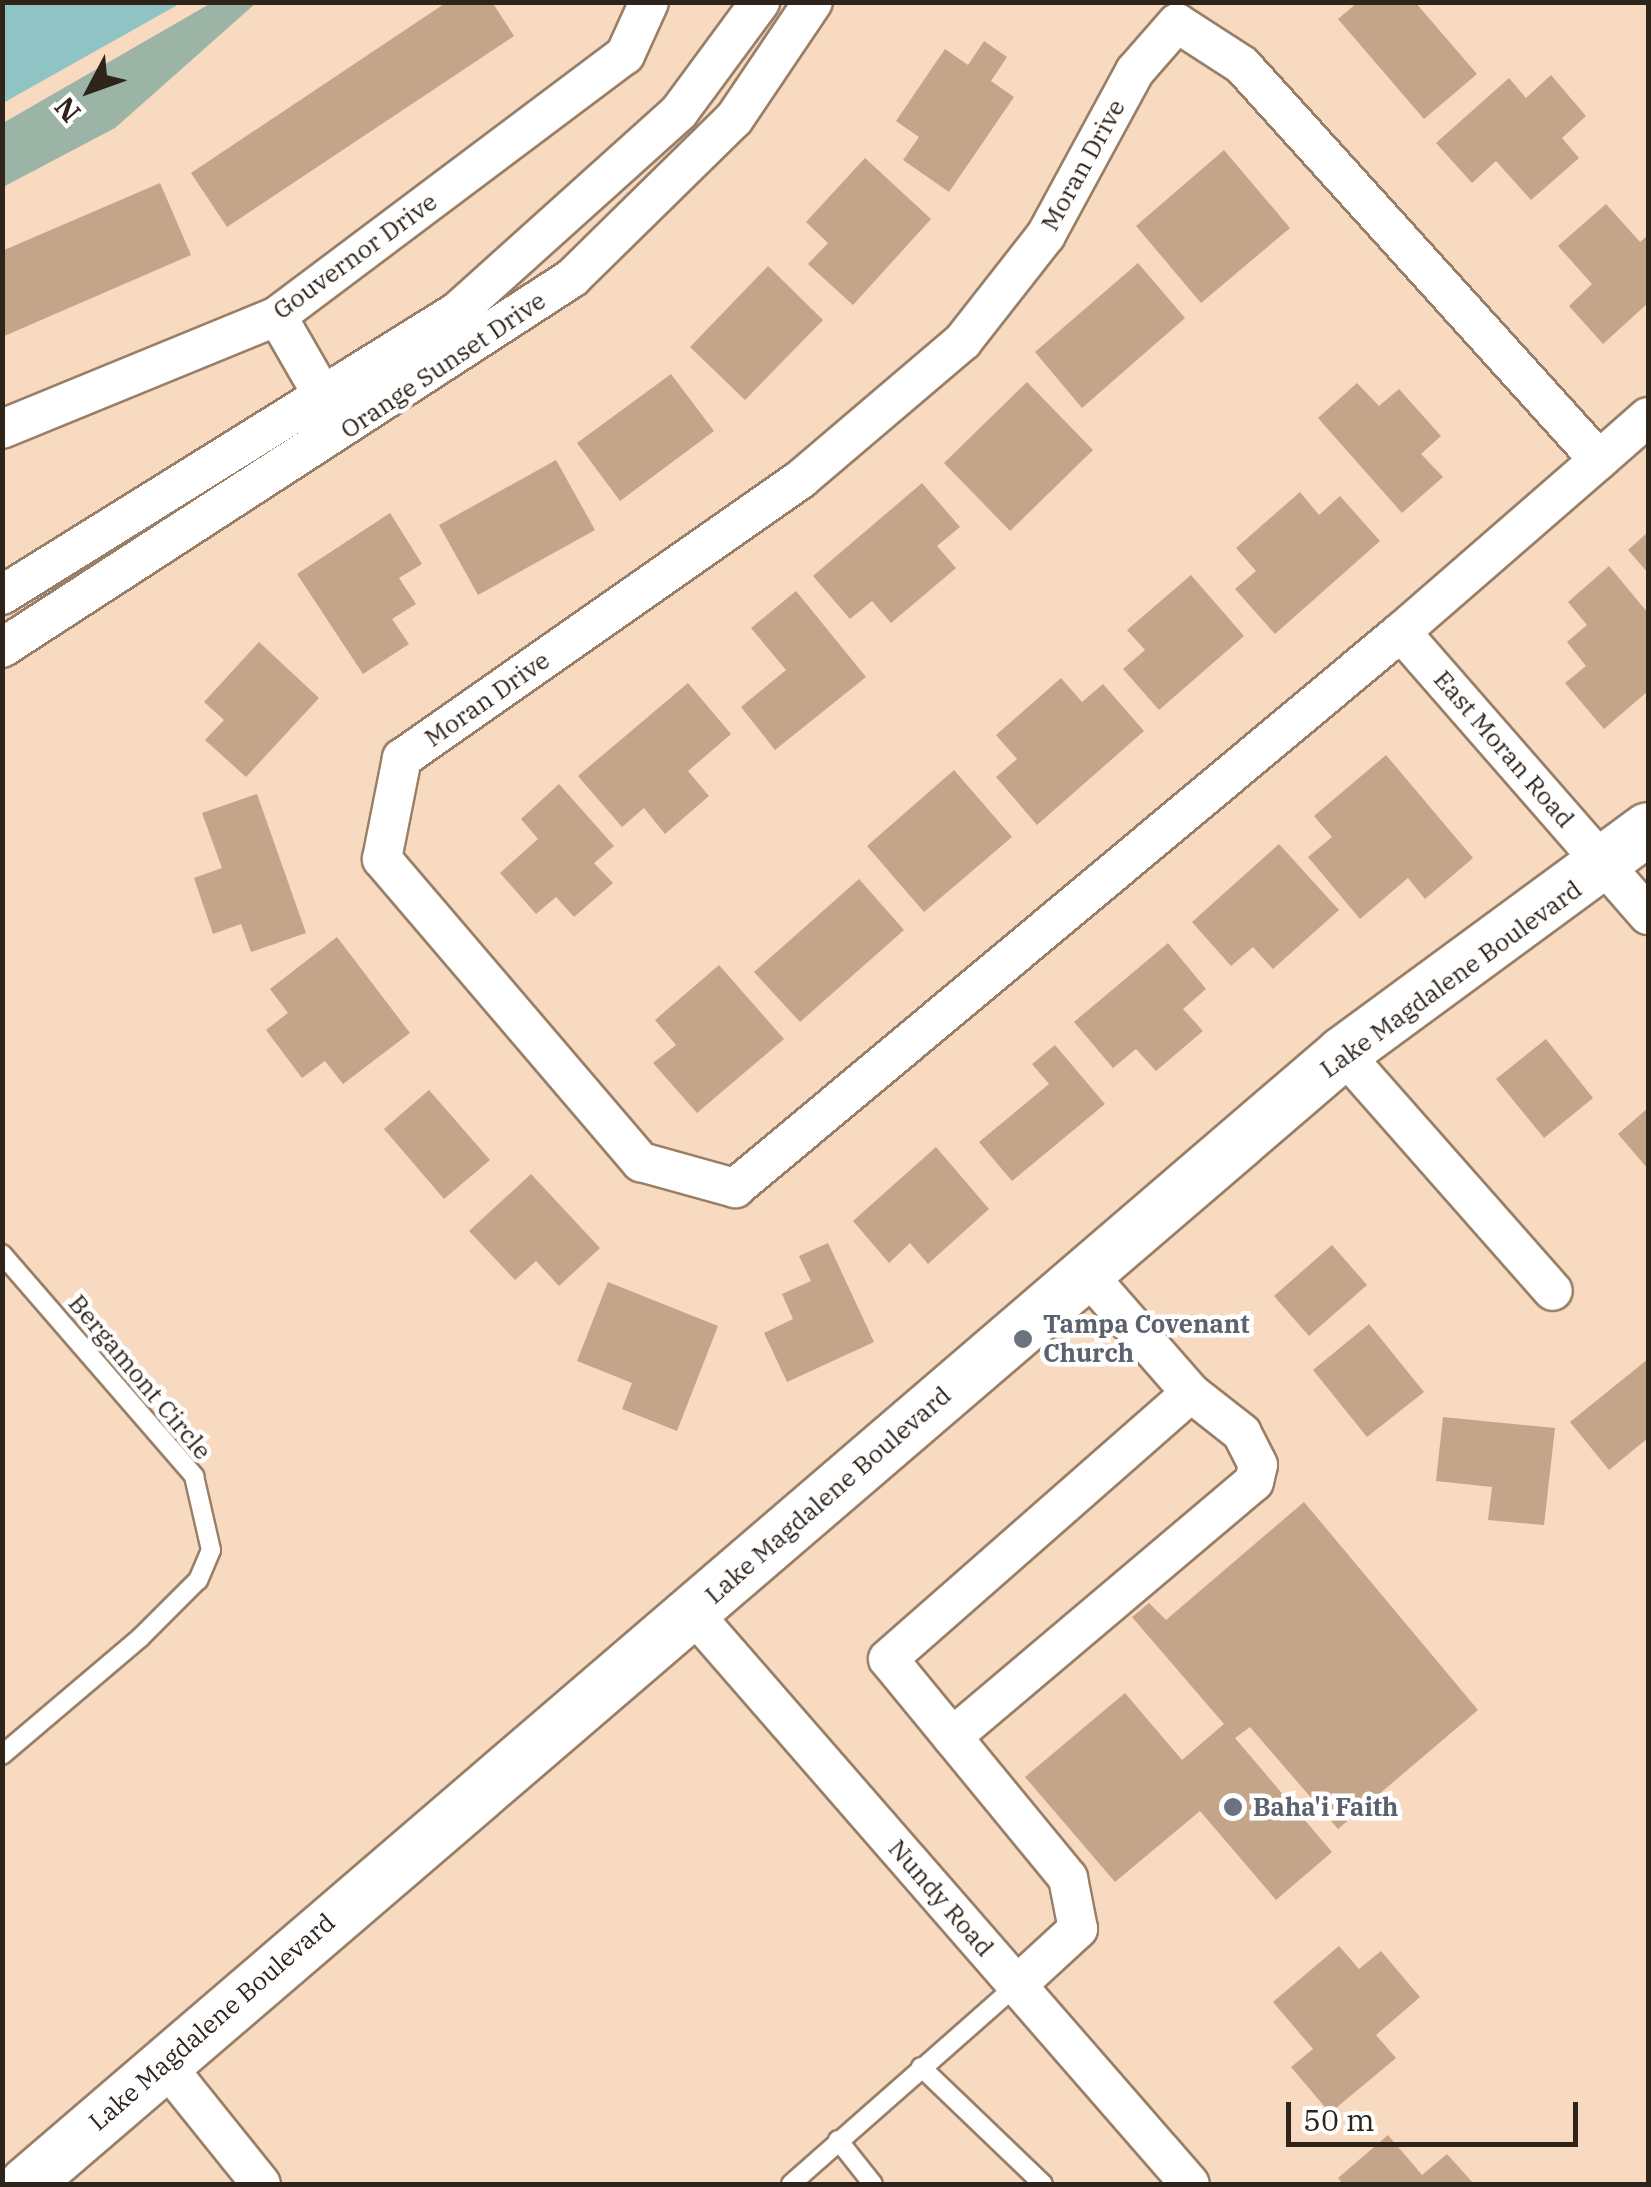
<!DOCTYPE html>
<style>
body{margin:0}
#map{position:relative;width:1651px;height:2187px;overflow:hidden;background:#f7dabf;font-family:"IBM Plex Serif",serif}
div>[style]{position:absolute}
.green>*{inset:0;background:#9cb4a6}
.water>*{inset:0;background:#90c3c3}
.building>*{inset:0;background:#c4a589}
.roads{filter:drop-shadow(2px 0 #997f67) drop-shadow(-2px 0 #997f67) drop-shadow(0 2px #997f67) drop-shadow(0 -2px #997f67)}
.lane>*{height:18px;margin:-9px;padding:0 9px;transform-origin:9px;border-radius:9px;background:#fff}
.street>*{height:38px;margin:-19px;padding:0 19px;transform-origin:19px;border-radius:19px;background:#fff}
.secondary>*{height:52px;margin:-26px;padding:0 26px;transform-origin:26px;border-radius:26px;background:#fff}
.dots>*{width:28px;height:28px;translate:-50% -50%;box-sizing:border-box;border:5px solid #fff;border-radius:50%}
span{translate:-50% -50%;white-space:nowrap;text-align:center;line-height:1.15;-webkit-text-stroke:9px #fff;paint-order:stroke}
.street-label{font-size:25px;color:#2f241a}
.worship-label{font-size:25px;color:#5b616d;font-weight:700}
.left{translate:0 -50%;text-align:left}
.frame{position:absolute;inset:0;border:5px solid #2f241a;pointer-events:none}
.north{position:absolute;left:40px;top:40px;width:100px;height:100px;-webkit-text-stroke:8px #fff;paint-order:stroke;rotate:229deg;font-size:28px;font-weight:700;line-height:40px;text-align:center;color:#2f241a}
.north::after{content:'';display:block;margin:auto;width:35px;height:45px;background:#2f241a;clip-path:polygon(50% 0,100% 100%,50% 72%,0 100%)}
.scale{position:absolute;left:1286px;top:2102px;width:292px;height:45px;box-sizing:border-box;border:5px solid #2f241a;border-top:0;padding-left:12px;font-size:30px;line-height:35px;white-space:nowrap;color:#2f241a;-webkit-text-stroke:8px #fff;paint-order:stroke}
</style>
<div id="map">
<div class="green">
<i style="clip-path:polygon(213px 2px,256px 3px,115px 128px,3px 187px,3px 123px)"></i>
</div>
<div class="water">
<i style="clip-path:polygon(3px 2px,181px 2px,181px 3px,3px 103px)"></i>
</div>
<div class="building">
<i style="clip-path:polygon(447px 2px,492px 2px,514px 36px,227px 227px,191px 173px)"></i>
<i style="clip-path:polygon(1358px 2px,1415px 2px,1477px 74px,1424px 119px,1338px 19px)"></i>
<i style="clip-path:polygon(984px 41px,1007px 57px,991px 81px,1014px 97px,949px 192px,903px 160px,919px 137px,896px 121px,945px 49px,968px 65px)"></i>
<i style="clip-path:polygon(1551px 75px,1586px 116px,1562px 138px,1579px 158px,1531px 200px,1496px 161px,1472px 183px,1436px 143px,1509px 78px,1526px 98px)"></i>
<i style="clip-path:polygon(1224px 150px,1290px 228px,1201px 303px,1136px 226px)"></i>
<i style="clip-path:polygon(865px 158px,931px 219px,853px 305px,808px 264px,828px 243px,806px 222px)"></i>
<i style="clip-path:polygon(160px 183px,191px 255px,2px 337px,2px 251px)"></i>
<i style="clip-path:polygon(1606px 204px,1640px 242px,1648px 235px,1648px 303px,1603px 344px,1569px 306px,1592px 284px,1558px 246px)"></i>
<i style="clip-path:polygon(1138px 263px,1185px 318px,1082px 408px,1035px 352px)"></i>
<i style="clip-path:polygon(768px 266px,823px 320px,745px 400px,690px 347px)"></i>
<i style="clip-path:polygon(671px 374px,714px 431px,620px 501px,577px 443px)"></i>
<i style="clip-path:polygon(1027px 382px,1093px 450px,1010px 531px,944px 463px)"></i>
<i style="clip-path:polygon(1357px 383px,1379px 406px,1399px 389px,1441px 436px,1421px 454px,1443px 477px,1402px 513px,1318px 418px)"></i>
<i style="clip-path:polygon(556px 460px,595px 530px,478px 595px,439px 525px)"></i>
<i style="clip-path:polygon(922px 483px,960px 527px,937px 546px,956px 568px,891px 623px,872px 601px,850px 619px,813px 576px)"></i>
<i style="clip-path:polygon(1300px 492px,1319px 515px,1340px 496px,1380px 541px,1275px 634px,1235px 589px,1256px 571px,1236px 548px)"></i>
<i style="clip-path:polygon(390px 513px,422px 564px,399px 578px,416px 604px,392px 619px,409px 644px,363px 674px,297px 574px)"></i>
<i style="clip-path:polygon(1648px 532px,1648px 573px,1628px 550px)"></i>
<i style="clip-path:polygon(1609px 566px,1648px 613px,1648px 691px,1604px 729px,1565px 683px,1586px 666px,1567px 642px,1587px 625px,1568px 602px)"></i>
<i style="clip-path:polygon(1191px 575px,1244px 636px,1159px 710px,1123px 669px,1145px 650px,1127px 630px)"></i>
<i style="clip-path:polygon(796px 591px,866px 677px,775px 750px,741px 707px,786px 670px,751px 628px)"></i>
<i style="clip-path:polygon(259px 642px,319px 698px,246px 777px,205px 740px,224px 720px,204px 702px)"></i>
<i style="clip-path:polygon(1061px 678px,1082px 702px,1103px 684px,1144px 731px,1037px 825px,996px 777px,1017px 759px,996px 735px)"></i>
<i style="clip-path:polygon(688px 683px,731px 734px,688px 771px,709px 796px,665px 834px,644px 808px,622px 827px,578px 776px)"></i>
<i style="clip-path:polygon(1386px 755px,1473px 858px,1425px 899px,1408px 878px,1360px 919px,1308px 857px,1332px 837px,1314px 816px)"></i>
<i style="clip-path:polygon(954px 770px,1012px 837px,924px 912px,867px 846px)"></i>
<i style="clip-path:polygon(559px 784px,614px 846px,594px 863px,613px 883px,574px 917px,556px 897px,536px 914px,500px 873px,538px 839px,521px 819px)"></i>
<i style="clip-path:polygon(257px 794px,306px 933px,251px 952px,241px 924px,213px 934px,194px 878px,222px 868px,202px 813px)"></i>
<i style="clip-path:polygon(1279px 844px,1339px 910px,1273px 969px,1253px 947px,1231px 966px,1192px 922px)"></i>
<i style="clip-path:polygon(859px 879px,904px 930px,800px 1022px,754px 972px)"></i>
<i style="clip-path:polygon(337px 937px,410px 1033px,343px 1084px,325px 1061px,302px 1078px,266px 1030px,288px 1013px,270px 989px)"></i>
<i style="clip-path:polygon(1168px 943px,1206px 989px,1183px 1009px,1203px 1031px,1156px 1071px,1136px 1049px,1113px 1068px,1074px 1022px)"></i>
<i style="clip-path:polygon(719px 965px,784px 1039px,697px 1113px,653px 1063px,676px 1045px,655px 1020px)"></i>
<i style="clip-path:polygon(1546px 1039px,1593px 1098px,1544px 1138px,1496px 1079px)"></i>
<i style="clip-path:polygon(1055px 1045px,1105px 1104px,1012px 1181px,979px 1142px,1049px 1084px,1032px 1064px)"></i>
<i style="clip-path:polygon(429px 1090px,490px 1160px,444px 1199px,384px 1129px)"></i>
<i style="clip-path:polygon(1648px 1108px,1648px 1169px,1618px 1134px)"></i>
<i style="clip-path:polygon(936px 1147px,989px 1209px,928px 1264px,910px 1243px,889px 1263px,853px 1221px)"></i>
<i style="clip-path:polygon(531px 1174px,600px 1248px,559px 1286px,536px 1261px,515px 1280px,469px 1231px)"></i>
<i style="clip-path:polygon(828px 1243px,874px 1342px,787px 1382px,764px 1333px,793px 1319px,782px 1294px,811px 1281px,799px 1256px)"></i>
<i style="clip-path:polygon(1332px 1245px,1367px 1285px,1309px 1336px,1274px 1296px)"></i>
<i style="clip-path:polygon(608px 1282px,718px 1326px,677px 1431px,622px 1409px,632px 1383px,577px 1361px)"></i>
<i style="clip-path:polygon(1369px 1324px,1424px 1392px,1367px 1437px,1313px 1370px)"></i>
<i style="clip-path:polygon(1648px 1359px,1648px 1438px,1609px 1470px,1570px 1422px)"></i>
<i style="clip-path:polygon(1443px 1417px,1555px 1428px,1544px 1525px,1488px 1520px,1492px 1487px,1436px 1481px)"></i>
<i style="clip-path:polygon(1304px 1502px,1478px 1710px,1338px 1829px,1250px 1727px,1235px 1738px,1332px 1852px,1276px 1900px,1200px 1811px,1115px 1882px,1025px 1777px,1125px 1693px,1182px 1760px,1224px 1724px,1132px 1617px,1149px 1603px,1166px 1620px)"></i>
<i style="clip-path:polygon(1339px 1946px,1359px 1969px,1381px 1951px,1420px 1997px,1376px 2035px,1396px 2058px,1330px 2113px,1291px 2067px,1313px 2049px,1273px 2002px)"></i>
<i style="clip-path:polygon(1388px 2135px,1422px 2175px,1447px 2154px,1474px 2184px,1343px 2184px,1338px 2178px)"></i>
</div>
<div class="roads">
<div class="lane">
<i style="left:2px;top:1254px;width:294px;rotate:49.1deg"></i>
<i style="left:194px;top:1476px;width:76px;rotate:77.1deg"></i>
<i style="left:211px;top:1550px;width:33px;rotate:113deg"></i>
<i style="left:198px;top:1580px;width:82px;rotate:135deg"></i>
<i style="left:140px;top:1638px;width:181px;rotate:139.7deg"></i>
<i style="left:921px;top:2067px;width:169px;rotate:43.8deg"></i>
<i style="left:838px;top:2140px;width:56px;rotate:51.5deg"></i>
<i style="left:791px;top:2184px;width:301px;rotate:-41.4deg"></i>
</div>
<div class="street">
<i style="left:277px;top:316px;width:116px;rotate:60.1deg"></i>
<i style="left:2px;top:429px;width:297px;rotate:-22.3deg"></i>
<i style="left:277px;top:316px;width:435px;rotate:-36.9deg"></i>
<i style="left:625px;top:55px;width:58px;rotate:-65.6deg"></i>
<i style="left:1599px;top:460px;width:532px;rotate:-132.11deg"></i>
<i style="left:1242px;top:65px;width:77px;rotate:-147.1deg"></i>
<i style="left:1177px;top:23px;width:64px;rotate:131.2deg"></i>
<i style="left:1135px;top:71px;width:187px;rotate:118.5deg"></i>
<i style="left:1046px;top:235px;width:135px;rotate:128.1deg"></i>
<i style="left:963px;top:341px;width:213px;rotate:139.6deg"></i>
<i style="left:801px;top:479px;width:487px;rotate:145deg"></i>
<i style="left:402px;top:758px;width:103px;rotate:101.2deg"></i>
<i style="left:382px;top:859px;width:399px;rotate:49.5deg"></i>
<i style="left:641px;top:1162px;width:98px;rotate:15.5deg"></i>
<i style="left:735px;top:1188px;width:868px;rotate:-39.86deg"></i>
<i style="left:1401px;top:632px;width:262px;rotate:-41deg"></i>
<i style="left:1599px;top:460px;width:65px;rotate:-41.3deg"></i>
<i style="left:2px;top:595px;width:537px;rotate:-31.91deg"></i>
<i style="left:458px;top:311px;width:297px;rotate:-42deg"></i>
<i style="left:679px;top:112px;width:137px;rotate:-53.6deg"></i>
<i style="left:1401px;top:632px;width:376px;rotate:48.9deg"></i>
<i style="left:2px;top:648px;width:680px;rotate:-32.99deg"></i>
<i style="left:572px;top:278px;width:227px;rotate:-44.5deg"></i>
<i style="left:734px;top:119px;width:141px;rotate:-56deg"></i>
<i style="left:1343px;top:1053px;width:317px;rotate:48.6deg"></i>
<i style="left:692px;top:1612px;width:758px;rotate:48.96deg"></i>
<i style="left:952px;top:1737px;width:395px;rotate:-40.2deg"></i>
<i style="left:1254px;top:1482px;width:17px;rotate:-77deg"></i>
<i style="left:1258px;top:1465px;width:36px;rotate:-117deg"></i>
<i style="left:1242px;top:1433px;width:65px;rotate:-141.9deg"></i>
<i style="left:1191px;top:1393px;width:159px;rotate:-131.2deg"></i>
<i style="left:1017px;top:1985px;width:83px;rotate:-42.6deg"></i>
<i style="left:1078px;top:1929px;width:52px;rotate:-101.1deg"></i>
<i style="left:1068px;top:1878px;width:283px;rotate:-129.4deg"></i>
<i style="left:888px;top:1659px;width:403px;rotate:-41.3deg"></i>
<i style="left:163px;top:2062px;width:156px;rotate:51.2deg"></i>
</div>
<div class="secondary">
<i style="left:26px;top:2184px;width:1736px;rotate:-40.65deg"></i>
<i style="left:1343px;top:1053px;width:378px;rotate:-36.3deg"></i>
</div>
</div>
<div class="dots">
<i style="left:1023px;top:1339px;background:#6b7280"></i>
<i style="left:1233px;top:1807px;background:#6b7280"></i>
</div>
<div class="street-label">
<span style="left:1083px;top:165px;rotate:-61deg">Moran Drive</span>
<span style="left:355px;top:256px;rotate:-36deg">Gouvernor Drive</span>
<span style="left:443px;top:365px;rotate:-34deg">Orange Sunset Drive</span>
<span style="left:487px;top:699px;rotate:-35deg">Moran Drive</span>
<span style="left:1504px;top:749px;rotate:49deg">East Moran Road</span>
<span style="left:1451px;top:979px;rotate:-36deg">Lake Magdalene Boulevard</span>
<span style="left:140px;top:1377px;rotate:50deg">Bergamont Circle</span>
<span style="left:828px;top:1495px;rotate:-41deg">Lake Magdalene Boulevard</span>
<span style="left:941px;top:1898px;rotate:49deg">Nundy Road</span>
<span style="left:212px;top:2022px;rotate:-41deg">Lake Magdalene Boulevard</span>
</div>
<div class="worship-label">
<span class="left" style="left:1043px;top:1339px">Tampa Covenant<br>Church</span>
<span class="left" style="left:1253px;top:1807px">Baha'i Faith</span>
</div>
<div class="frame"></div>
<div class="north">N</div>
<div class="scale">50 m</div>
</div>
